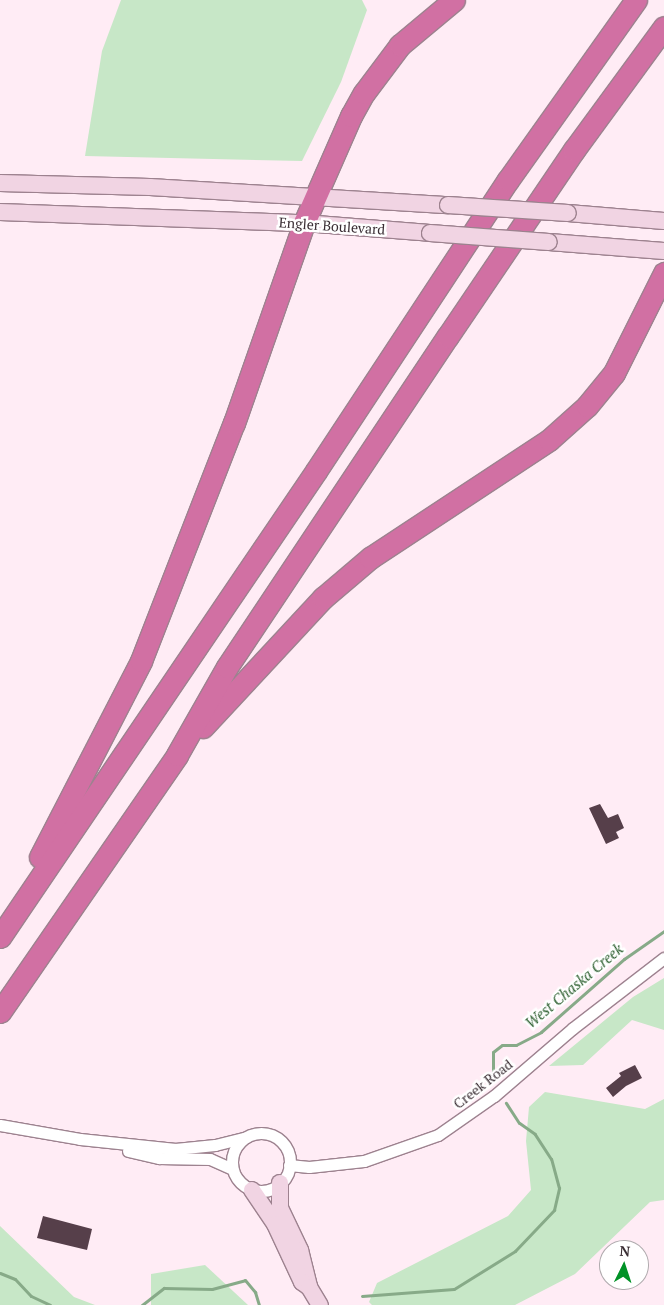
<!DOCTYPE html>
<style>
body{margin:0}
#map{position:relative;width:664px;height:1305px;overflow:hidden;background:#ffecf5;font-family:"PT Serif",serif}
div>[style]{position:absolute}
.green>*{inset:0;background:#c7e7c7}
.stream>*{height:3px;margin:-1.5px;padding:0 1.5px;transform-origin:1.5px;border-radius:1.5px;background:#87aa88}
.building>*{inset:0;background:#563f4a}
.roads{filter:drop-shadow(1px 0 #9d828f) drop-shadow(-1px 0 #9d828f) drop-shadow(0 1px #9d828f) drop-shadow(0 -1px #9d828f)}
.street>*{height:11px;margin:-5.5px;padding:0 5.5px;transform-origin:5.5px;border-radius:5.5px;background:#fff}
.street>.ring{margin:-5.5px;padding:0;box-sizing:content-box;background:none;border:11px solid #fff;border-radius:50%}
.secondary>*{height:16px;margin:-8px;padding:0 8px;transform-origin:8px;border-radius:8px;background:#f1d4e3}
.highway>*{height:21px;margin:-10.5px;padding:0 10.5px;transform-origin:10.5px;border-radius:10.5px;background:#d170a3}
.bridges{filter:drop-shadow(1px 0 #9d828f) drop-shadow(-1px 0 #9d828f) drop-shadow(0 1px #9d828f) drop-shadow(0 -1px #9d828f)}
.secondary-bridge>*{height:16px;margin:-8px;padding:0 8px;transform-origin:8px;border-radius:8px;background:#f1d4e3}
span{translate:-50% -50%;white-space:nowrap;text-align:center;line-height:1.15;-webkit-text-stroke:5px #fff;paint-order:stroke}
.street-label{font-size:14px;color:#3a2e34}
.water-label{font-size:15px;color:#2e6031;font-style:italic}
.north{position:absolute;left:599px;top:1240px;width:50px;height:50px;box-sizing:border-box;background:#fff;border:1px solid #b0abae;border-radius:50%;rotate:4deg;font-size:14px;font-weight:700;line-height:20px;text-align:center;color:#3a2e34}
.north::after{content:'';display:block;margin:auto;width:18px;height:22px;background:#019227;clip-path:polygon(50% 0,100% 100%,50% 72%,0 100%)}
</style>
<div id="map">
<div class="green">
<i style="clip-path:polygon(121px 0,362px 0,367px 10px,341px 82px,302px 161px,85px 156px,102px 51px)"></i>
<i style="clip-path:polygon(664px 978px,664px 1030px,632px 1020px,583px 1065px,549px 1066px,633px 997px)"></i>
<i style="clip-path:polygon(545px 1092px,645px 1109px,664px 1099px,664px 1200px,650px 1202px,575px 1274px,515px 1305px,372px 1305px,369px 1302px,377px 1283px,508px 1216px,531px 1190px,526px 1141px,529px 1107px)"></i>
<i style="clip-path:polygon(0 1226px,74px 1297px,95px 1305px,0 1305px)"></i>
<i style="clip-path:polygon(205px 1265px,248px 1305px,151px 1305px,151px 1274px)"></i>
</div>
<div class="stream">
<i style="left:493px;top:1078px;width:26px;rotate:-90deg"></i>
<i style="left:493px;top:1052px;width:11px;rotate:-38deg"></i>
<i style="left:502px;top:1045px;width:14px"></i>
<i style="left:516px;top:1045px;width:28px;rotate:-27deg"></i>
<i style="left:541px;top:1032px;width:111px;rotate:-41.3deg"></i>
<i style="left:624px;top:959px;width:49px;rotate:-35deg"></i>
<i style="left:0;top:1273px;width:16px;rotate:22deg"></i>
<i style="left:15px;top:1279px;width:23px;rotate:47deg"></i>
<i style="left:31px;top:1296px;width:21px;rotate:25deg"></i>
<i style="left:362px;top:1296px;width:92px;rotate:-4.4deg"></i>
<i style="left:454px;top:1289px;width:72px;rotate:-31.9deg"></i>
<i style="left:515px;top:1251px;width:57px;rotate:-46.4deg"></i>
<i style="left:554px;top:1210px;width:23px;rotate:-77deg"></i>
<i style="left:559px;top:1188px;width:30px;rotate:-105deg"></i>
<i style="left:551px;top:1159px;width:30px;rotate:-123deg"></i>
<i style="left:535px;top:1134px;width:19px;rotate:-145deg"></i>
<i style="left:519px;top:1123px;width:24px;rotate:-123deg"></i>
<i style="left:142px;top:1305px;width:28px;rotate:-38deg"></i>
<i style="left:164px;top:1288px;width:48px;rotate:1.2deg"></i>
<i style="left:212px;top:1289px;width:34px;rotate:-15deg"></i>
<i style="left:245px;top:1280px;width:16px;rotate:50deg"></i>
<i style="left:255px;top:1292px;width:14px;rotate:73deg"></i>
</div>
<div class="building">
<i style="clip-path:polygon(600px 804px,608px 818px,618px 814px,624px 828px,616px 832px,619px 838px,606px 844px,589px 808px)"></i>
<i style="clip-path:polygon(635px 1065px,642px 1078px,626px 1086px,613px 1097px,606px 1088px,621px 1076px,619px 1073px)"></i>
<i style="clip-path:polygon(43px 1216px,92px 1229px,87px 1250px,37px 1238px)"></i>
</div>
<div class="roads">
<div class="street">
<i style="left:0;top:1125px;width:81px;rotate:9.9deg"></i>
<i style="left:80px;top:1139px;width:96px;rotate:6deg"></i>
<i style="left:175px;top:1149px;width:40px;rotate:-5.7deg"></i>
<i style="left:215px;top:1145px;width:32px;rotate:-14deg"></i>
<i class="ring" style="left:232px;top:1133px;width:47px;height:47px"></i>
<i style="left:128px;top:1151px;width:32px;rotate:13deg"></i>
<i style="left:159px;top:1158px;width:51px;rotate:1.1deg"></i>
<i style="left:210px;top:1159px;width:24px;rotate:24deg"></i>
<i style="left:289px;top:1165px;width:20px;rotate:6deg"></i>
<i style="left:309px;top:1167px;width:55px;rotate:-6.2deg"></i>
<i style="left:364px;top:1161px;width:78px;rotate:-19.4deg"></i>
<i style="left:438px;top:1135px;width:68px;rotate:-34.9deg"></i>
<i style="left:494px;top:1096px;width:104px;rotate:-40.7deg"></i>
<i style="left:573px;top:1028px;width:115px;rotate:-37.6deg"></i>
</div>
<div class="secondary">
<i style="left:0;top:183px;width:150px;rotate:1.5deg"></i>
<i style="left:150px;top:187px;width:299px;rotate:3.5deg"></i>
<i style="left:0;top:212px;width:304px;rotate:2.1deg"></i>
<i style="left:304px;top:223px;width:126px;rotate:4.5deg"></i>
<i style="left:568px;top:213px;width:96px;rotate:4.8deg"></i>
<i style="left:549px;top:242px;width:115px;rotate:4.5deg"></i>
<i style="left:280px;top:1183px;width:25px;rotate:90deg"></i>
<i style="left:280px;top:1208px;width:47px;rotate:64.5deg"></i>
<i style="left:300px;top:1250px;width:38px;rotate:76deg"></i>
<i style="left:252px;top:1190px;width:41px;rotate:55.9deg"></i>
<i style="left:275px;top:1224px;width:64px;rotate:65deg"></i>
<i style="left:302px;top:1282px;width:9px;rotate:36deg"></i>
<i style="left:309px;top:1287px;width:21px;rotate:59deg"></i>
</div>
<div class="highway">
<i style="left:203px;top:727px;width:176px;rotate:-47.1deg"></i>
<i style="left:323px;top:598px;width:62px;rotate:-40.4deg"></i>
<i style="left:370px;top:558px;width:214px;rotate:-33.4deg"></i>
<i style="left:549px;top:440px;width:51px;rotate:-41.8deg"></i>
<i style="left:587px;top:406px;width:43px;rotate:-50.7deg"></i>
<i style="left:614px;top:373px;width:112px;rotate:-63.4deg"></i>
<i style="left:40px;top:857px;width:220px;rotate:-62.7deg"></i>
<i style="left:141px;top:661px;width:256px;rotate:-68.7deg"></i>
<i style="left:234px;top:423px;width:212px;rotate:-70.7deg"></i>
<i style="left:304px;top:223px;width:117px;rotate:-66.3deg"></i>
<i style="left:351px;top:116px;width:26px;rotate:-61deg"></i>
<i style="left:364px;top:93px;width:60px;rotate:-53.1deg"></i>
<i style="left:400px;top:45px;width:70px;rotate:-39.8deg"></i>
<i style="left:0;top:937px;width:563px;rotate:-55.86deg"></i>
<i style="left:316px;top:471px;width:349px;rotate:-56.6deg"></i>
<i style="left:508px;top:180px;width:221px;rotate:-54.6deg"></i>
<i style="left:0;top:1012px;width:312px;rotate:-55.4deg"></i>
<i style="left:177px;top:755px;width:101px;rotate:-60.4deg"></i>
<i style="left:227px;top:667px;width:398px;rotate:-56.3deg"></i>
<i style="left:448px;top:336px;width:225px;rotate:-55.9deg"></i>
<i style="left:574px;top:150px;width:152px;rotate:-53.8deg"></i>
</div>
</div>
<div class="bridges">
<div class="secondary-bridge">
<i style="left:448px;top:205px;width:120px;rotate:3.8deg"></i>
<i style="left:430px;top:233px;width:119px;rotate:4.3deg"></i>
</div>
</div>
<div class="street-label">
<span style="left:332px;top:226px;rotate:4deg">Engler Boulevard</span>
<span style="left:483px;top:1084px;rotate:-38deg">Creek Road</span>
</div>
<div class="water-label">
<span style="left:574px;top:986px;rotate:-40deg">West Chaska Creek</span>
</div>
<div class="north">N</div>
</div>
